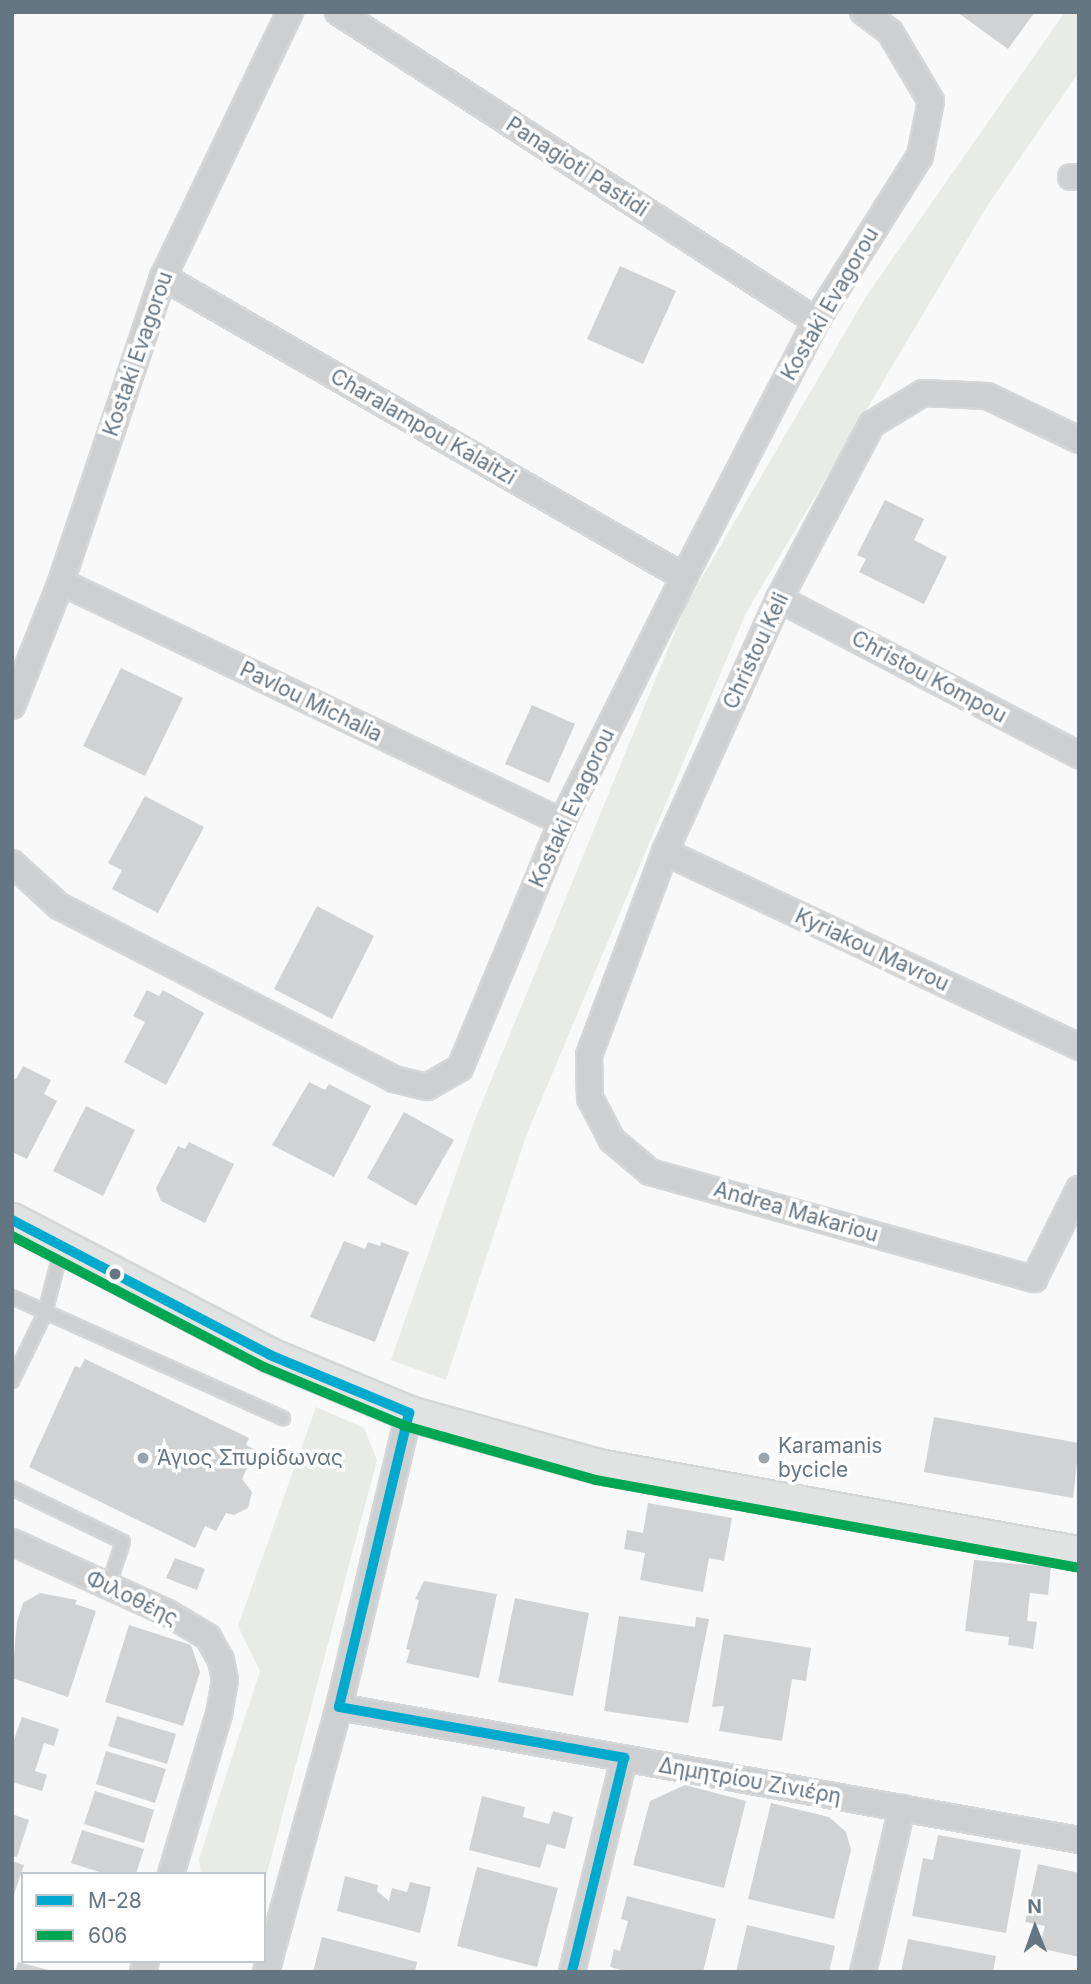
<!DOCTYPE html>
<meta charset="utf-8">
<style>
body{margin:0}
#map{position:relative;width:1091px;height:1984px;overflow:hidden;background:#f9f9f9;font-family:Inter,sans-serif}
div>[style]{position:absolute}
.green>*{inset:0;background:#e8ebe6}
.building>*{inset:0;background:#d0d2d3}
.roads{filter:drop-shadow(2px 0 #d5d6d7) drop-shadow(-2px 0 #d5d6d7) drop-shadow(0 2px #d5d6d7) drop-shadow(0 -2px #d5d6d7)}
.lane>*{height:12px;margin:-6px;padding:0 6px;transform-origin:6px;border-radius:6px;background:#cecfd0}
.street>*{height:24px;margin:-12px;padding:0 12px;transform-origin:12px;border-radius:12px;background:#cecfd0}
.secondary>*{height:33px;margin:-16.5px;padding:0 16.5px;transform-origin:16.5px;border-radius:16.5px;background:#e1e2e2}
.bus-1>*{height:10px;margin:-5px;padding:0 5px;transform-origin:5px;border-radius:5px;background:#00a9ce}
.bus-2>*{height:10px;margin:-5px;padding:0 5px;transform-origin:5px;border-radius:5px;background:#00a651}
.dots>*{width:19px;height:19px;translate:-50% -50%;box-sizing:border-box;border:4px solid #fff;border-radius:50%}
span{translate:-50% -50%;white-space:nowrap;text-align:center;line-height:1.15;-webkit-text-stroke:7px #fff;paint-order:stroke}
.street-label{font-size:21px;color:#657683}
.poi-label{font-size:21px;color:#657683}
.left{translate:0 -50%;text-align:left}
.frame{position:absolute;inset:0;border:14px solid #657683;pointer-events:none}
.legend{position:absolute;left:21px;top:1872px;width:245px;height:91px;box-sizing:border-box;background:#fff;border:2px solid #c1c8cd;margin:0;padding:9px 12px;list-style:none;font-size:21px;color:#657683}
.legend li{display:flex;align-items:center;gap:14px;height:35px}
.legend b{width:35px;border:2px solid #c1c8cd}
.north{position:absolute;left:1000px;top:1893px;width:70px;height:70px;-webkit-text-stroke:5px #fff;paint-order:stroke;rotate:359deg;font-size:19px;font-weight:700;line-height:28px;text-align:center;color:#657683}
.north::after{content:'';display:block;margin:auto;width:24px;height:32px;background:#657683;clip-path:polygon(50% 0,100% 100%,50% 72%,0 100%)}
</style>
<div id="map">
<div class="green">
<i style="clip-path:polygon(1065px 12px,1079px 12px,1079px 72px,987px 206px,746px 613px,526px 1136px,446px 1380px,391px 1360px,474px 1122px,686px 605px,867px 295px)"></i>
<i style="clip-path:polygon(316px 1407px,364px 1428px,377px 1460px,264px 1884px,264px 1874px,201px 1874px,199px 1859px,260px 1671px,238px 1626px)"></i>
</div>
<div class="building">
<i style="clip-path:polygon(957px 12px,1035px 12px,1008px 49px)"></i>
<i style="clip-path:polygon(620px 266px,676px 291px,643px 364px,587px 339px)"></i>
<i style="clip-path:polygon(885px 500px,924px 519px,914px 540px,947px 557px,924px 604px,859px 572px,866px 559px,857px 555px)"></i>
<i style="clip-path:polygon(121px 668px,183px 698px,145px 776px,83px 746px)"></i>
<i style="clip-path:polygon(532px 705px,575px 724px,549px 783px,505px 764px)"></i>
<i style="clip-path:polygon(145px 796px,204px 827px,158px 913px,112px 889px,122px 870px,108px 863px)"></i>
<i style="clip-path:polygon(317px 906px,374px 936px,332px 1019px,274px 989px)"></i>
<i style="clip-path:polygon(147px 990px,159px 996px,163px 990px,204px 1013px,166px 1085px,124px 1062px,145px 1022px,133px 1016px)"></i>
<i style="clip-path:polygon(23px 1066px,51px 1080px,44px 1094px,57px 1101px,27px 1159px,12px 1152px,12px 1077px,16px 1079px)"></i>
<i style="clip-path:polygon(309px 1082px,325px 1090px,329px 1084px,371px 1106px,334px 1177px,272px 1145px)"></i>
<i style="clip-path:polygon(86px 1106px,135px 1130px,103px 1196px,53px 1171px)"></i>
<i style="clip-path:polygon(404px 1112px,454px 1140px,416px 1206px,367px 1178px)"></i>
<i style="clip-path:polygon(189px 1142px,234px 1164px,205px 1223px,161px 1201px,156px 1188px,178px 1146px,185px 1149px)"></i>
<i style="clip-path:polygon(344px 1241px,365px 1249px,368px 1242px,380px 1246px,381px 1242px,409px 1252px,375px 1342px,310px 1317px)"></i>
<i style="clip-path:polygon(85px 1359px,249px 1438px,246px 1445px,256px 1450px,242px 1479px,252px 1492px,248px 1508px,234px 1515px,226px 1513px,216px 1531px,205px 1526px,195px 1548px,29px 1467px,75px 1366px,80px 1368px)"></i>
<i style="clip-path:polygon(934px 1417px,1079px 1443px,1073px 1498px,924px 1472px)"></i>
<i style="clip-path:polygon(648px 1503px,732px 1518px,724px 1561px,709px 1558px,703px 1592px,640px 1580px,645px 1553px,624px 1549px,627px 1530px,643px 1533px)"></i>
<i style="clip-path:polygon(175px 1558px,205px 1569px,197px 1590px,166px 1578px)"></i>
<i style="clip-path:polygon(974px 1560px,1051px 1567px,1048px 1595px,1030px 1593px,1027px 1621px,1037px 1622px,1033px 1649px,1008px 1645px,1009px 1637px,965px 1631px)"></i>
<i style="clip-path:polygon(424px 1581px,497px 1594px,479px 1678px,406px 1663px,410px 1650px,406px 1649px,419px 1600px,415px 1599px)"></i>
<i style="clip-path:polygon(40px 1593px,77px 1600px,75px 1604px,96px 1611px,68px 1697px,12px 1678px,17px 1622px,23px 1603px)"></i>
<i style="clip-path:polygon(515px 1598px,589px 1613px,573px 1696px,498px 1682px)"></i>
<i style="clip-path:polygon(619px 1616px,695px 1627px,696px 1617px,709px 1619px,688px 1723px,604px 1711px)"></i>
<i style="clip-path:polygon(129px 1625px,191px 1645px,200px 1672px,183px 1726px,105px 1702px)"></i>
<i style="clip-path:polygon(724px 1634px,811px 1648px,806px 1681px,792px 1679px,782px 1741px,719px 1731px,724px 1706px,712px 1707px)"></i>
<i style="clip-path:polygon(117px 1716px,176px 1734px,167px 1764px,108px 1746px)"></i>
<i style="clip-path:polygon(22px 1717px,59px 1729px,54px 1746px,44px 1743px,35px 1771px,47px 1775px,42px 1791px,12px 1782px,12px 1745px)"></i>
<i style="clip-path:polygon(106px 1751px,166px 1769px,155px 1803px,96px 1784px)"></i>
<i style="clip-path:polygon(685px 1785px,746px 1801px,724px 1888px,633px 1865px,650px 1801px)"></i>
<i style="clip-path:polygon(95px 1791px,154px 1810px,144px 1843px,84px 1824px)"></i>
<i style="clip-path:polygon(482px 1796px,525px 1807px,523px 1817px,549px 1824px,553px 1811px,573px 1817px,565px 1849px,547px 1844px,540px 1868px,469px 1850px)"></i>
<i style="clip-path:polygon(771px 1803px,829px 1817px,846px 1832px,851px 1850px,834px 1919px,748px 1899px)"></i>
<i style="clip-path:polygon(12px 1814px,29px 1820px,17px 1857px,12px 1856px)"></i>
<i style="clip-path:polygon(82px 1830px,144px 1849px,136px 1874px,106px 1874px,71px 1863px)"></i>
<i style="clip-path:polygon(938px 1835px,1021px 1850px,1006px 1933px,912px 1916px,923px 1858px,933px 1860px)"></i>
<i style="clip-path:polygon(12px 1861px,24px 1865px,13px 1897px,12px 1897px)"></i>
<i style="clip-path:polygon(1038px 1864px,1079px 1873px,1079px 1957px,1039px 1948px,1045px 1926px,1025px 1922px)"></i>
<i style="clip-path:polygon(477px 1867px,558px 1888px,537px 1967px,457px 1946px)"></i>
<i style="clip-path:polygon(345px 1876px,378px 1885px,377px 1891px,389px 1901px,392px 1888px,407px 1892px,410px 1882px,431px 1887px,420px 1933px,337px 1911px)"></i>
<i style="clip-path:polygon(627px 1896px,716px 1919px,703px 1972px,628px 1972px,610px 1967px,614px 1949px,620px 1951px,628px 1921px,621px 1919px)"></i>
<i style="clip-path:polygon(747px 1925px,835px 1946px,829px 1972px,736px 1972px)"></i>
<i style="clip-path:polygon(322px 1937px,417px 1962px,415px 1972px,313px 1972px)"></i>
<i style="clip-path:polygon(908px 1939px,996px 1956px,993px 1972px,901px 1972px)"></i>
<i style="clip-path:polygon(18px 1962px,52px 1971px,52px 1972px,15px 1972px)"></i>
</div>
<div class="roads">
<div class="lane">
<i style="left:12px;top:1297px;width:297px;rotate:24.1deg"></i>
<i style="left:12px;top:1381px;width:76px;rotate:-64.1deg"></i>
<i style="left:45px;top:1313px;width:68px;rotate:-75.6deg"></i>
<i style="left:12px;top:1488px;width:123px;rotate:25.9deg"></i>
<i style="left:123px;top:1542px;width:44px;rotate:108.4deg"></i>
</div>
<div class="street">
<i style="left:338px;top:12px;width:569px;rotate:32.88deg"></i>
<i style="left:1071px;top:177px;width:8px"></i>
<i style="left:163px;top:277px;width:601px;rotate:29.93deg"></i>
<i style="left:1079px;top:440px;width:102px;rotate:-154.4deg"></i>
<i style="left:987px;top:396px;width:64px;rotate:-177.3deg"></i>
<i style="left:923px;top:393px;width:60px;rotate:148.7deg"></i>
<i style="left:872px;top:424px;width:198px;rotate:118deg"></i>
<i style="left:779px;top:599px;width:277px;rotate:114.3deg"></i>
<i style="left:665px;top:852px;width:217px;rotate:110.5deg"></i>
<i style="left:589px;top:1055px;width:43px;rotate:88.7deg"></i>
<i style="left:590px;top:1098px;width:47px;rotate:62.4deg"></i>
<i style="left:612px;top:1140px;width:50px;rotate:40.1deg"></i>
<i style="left:650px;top:1172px;width:399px;rotate:15.6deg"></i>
<i style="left:1034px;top:1279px;width:101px;rotate:-63.4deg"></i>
<i style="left:61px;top:582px;width:556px;rotate:25.6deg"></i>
<i style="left:779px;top:599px;width:338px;rotate:27.5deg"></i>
<i style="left:12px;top:706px;width:133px;rotate:-68.4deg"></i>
<i style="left:61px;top:582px;width:322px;rotate:-71.5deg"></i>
<i style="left:163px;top:277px;width:294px;rotate:-64.4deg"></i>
<i style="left:665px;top:852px;width:458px;rotate:25.2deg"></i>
<i style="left:12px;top:863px;width:64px;rotate:42.5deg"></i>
<i style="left:59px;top:906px;width:377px;rotate:27.3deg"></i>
<i style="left:394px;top:1079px;width:34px;rotate:14deg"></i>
<i style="left:427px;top:1087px;width:38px;rotate:-30deg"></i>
<i style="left:460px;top:1068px;width:266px;rotate:-67.5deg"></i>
<i style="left:562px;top:822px;width:274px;rotate:-63.5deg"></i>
<i style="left:684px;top:577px;width:288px;rotate:-62.7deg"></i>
<i style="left:816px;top:321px;width:195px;rotate:-57.8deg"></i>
<i style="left:920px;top:156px;width:56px;rotate:-78.7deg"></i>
<i style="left:931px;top:101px;width:80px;rotate:-120.7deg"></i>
<i style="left:890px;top:32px;width:34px;rotate:-143deg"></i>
<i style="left:12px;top:1542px;width:171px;rotate:24.5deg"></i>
<i style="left:168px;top:1613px;width:47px;rotate:31deg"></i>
<i style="left:208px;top:1637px;width:26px;rotate:61deg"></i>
<i style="left:221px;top:1660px;width:20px;rotate:79deg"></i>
<i style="left:225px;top:1680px;width:35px;rotate:100deg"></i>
<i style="left:219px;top:1714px;width:167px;rotate:106.7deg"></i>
<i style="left:339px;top:1707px;width:752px;rotate:10.19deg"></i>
<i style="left:143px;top:1972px;width:11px;rotate:-75deg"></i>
<i style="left:266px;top:1972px;width:275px;rotate:-74.6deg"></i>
<i style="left:339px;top:1707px;width:302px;rotate:-76.6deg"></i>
<i style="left:572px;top:1972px;width:220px;rotate:-76.3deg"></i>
<i style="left:863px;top:1972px;width:169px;rotate:-76.6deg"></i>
</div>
<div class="secondary">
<i style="left:12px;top:1220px;width:291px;rotate:27.6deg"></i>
<i style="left:270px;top:1355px;width:151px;rotate:22.6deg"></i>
<i style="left:409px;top:1413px;width:196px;rotate:15.7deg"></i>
<i style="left:598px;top:1466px;width:489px;rotate:10.3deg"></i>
</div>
</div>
<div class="bus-1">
<i style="left:12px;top:1220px;width:291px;rotate:27.6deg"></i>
<i style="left:270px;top:1355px;width:151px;rotate:22.6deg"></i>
<i style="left:409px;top:1413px;width:302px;rotate:103.4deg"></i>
<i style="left:339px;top:1707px;width:290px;rotate:10.1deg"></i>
<i style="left:624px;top:1758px;width:220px;rotate:103.7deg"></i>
</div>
<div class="bus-2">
<i style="left:12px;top:1236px;width:284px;rotate:27.5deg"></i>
<i style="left:264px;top:1367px;width:153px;rotate:22.7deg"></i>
<i style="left:405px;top:1426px;width:198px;rotate:15.8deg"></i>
<i style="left:596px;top:1480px;width:489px;rotate:10.3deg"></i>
</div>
<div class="dots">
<i style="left:115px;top:1274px;background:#657683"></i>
<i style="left:143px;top:1458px;background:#99a4ac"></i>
<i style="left:764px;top:1458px;background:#99a4ac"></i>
</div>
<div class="street-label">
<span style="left:577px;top:167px;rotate:33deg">Panagioti Pastidi</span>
<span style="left:830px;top:304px;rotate:-60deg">Kostaki Evagorou</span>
<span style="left:138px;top:354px;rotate:-71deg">Kostaki Evagorou</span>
<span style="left:423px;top:427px;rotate:30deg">Charalampou Kalaitzi</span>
<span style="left:756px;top:651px;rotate:-65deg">Christou Keli</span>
<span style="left:929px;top:677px;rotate:28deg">Christou Kompou</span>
<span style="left:311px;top:702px;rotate:26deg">Pavlou Michalia</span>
<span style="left:572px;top:808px;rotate:-65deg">Kostaki Evagorou</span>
<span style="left:872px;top:950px;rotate:25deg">Kyriakou Mavrou</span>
<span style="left:796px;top:1212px;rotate:16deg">Andrea Makariou</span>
<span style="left:132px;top:1598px;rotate:26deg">Φιλοθέης</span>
<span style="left:750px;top:1781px;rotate:10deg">Δημητρίου Ζινιέρη</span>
</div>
<div class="poi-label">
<span class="left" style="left:778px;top:1458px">Karamanis<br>bycicle</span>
<span class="left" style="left:157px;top:1458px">Άγιος Σπυρίδωνας</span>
</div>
<div class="frame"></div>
<ul class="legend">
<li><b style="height:9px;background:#00a9ce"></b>M-28</li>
<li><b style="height:9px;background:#00a651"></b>606</li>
</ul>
<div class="north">N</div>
</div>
